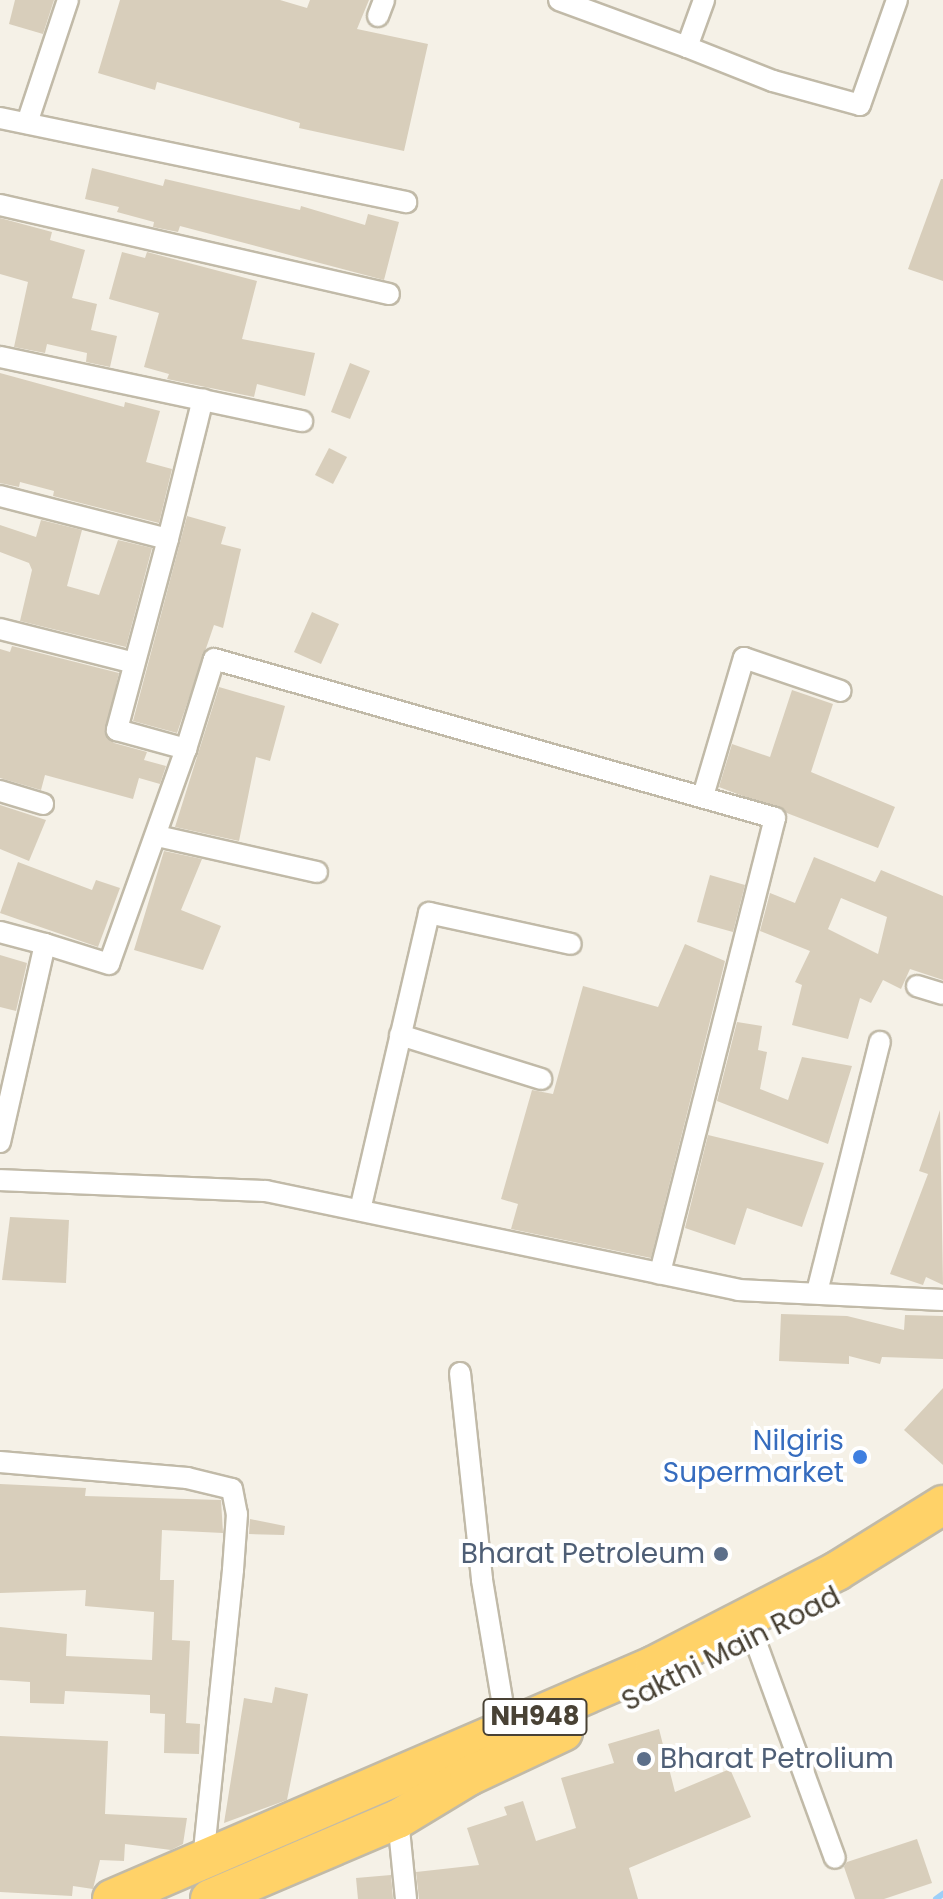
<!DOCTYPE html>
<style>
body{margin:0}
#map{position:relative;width:943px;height:1899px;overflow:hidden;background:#f5f1e7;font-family:Poppins,sans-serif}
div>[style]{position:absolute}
.stream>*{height:6px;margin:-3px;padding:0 3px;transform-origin:3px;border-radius:3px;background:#9dcff8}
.building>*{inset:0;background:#d8cebb}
.roads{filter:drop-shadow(2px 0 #c1baa8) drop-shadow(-2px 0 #c1baa8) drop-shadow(0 2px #c1baa8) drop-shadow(0 -2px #c1baa8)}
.street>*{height:20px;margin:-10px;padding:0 10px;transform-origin:10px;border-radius:10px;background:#fff}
.highway>*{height:38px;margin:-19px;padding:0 19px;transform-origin:19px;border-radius:19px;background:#ffd268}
.dots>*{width:22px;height:22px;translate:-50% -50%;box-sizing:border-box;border:4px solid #fff;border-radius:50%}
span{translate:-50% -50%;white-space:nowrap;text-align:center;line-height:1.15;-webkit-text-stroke:8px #fff;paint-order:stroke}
.shield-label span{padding:2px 6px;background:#fff;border:2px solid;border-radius:6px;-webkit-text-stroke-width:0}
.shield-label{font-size:26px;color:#494235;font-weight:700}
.shop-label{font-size:28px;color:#366cbe}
.right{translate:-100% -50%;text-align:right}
.service-label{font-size:28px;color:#4e5e75}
.left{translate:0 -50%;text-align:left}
.street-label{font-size:28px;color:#494235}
</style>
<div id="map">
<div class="stream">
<i style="left:936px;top:1899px;width:9px;rotate:-36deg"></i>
</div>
<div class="building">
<i style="clip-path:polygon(15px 0,54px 0,43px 34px,9px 24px)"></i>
<i style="clip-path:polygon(120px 0,280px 0,307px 8px,310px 0,369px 0,357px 29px,428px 44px,404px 151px,299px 128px,300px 123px,157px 82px,155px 90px,98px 73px)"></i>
<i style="clip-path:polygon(92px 168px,163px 186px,165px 179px,300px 210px,301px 206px,365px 225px,368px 214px,399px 222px,384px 280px,180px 226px,178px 232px,153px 227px,154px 222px,117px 212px,119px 207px,85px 199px)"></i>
<i style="clip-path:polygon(941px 179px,943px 179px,943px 281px,908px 269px)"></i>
<i style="clip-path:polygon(0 218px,52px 232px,50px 240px,85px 250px,72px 298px,97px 304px,91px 330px,117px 336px,110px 367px,86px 362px,87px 353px,47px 344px,45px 353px,14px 347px,28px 282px,0 274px)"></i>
<i style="clip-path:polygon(122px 252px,145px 258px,147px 252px,257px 281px,242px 339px,315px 353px,305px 396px,257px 384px,254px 397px,167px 379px,169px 374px,144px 367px,159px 313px,109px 299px)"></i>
<i style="clip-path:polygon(350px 363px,370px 371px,350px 419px,331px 412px)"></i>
<i style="clip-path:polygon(0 373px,124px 407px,125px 402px,160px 411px,146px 462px,172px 469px,159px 523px,53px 496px,54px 491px,20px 482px,19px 487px,0 483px)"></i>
<i style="clip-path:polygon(329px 448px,347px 457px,333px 484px,315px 475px)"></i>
<i style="clip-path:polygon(187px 516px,226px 527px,221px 544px,241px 549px,223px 628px,214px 625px,177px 733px,133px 721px)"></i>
<i style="clip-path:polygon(41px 520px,82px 530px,67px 586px,99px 595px,118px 540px,152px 548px,126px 647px,20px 621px,32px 570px,29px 563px,0 552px,0 525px,36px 537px)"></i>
<i style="clip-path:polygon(312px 612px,339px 624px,321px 664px,294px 652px)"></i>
<i style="clip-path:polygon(12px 646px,119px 673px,105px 734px,114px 743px,147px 752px,144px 760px,166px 766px,160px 784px,139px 778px,133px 799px,45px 775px,41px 790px,0 778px,0 649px,10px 652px)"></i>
<i style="clip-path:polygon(219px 687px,285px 706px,270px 761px,256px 757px,239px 841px,175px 827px)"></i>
<i style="clip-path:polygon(792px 690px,833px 704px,811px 772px,895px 807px,878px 848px,719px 787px,732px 744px,770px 757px)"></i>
<i style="clip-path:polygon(0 805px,46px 820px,29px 861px,0 849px)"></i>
<i style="clip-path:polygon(164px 851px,202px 859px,181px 910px,221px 926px,203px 970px,134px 950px)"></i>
<i style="clip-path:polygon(evenodd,814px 857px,875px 882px,881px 870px,943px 896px,943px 980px,910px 969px,901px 989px,883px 980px,871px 1003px,860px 998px,848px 1039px,792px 1025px,802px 985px,795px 982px,810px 951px,760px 931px,770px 893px,795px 903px,814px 857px,841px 898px,887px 917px,878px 954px,828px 929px,841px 898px)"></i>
<i style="clip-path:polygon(18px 862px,92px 890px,96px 880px,120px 888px,98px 947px,0 913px)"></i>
<i style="clip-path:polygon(710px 875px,745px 885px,733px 932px,697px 922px)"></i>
<i style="clip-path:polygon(685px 944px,725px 961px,651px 1258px,511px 1229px,518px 1204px,501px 1199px,532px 1090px,553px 1094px,583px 986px,658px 1007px)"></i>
<i style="clip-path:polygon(0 955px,27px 963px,16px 1011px,0 1007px)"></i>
<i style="clip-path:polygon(737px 1022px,762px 1026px,758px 1050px,767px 1052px,760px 1089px,788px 1100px,802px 1057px,852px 1066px,828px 1144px,717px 1101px)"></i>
<i style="clip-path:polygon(940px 1110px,943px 1285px,926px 1277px,923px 1285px,890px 1274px,928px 1174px,919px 1171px)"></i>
<i style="clip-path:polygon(708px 1135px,824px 1163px,802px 1227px,747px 1208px,735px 1245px,685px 1228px)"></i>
<i style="clip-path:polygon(10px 1217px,69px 1220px,66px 1283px,2px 1280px)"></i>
<i style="clip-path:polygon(781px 1314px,847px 1316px,904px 1330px,905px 1315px,943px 1316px,943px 1359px,882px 1357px,880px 1364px,849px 1356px,849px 1364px,779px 1361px)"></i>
<i style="clip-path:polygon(943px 1388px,943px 1465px,904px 1430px)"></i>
<i style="clip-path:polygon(0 1484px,86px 1488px,85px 1496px,221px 1500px,223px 1533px,162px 1530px,160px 1580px,174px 1580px,172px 1640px,190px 1641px,186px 1723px,200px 1724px,199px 1754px,164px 1753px,165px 1714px,150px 1713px,150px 1695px,65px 1691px,64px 1704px,30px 1703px,30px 1682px,0 1680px,0 1627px,67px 1634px,66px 1656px,152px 1660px,154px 1612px,85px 1606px,86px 1590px,0 1593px)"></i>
<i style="clip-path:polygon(250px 1519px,285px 1526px,284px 1535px,249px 1534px)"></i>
<i style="clip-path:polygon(275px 1687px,308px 1694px,287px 1800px,224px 1823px,244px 1698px,272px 1703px)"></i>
<i style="clip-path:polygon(659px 1729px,675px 1792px,730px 1769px,751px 1817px,629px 1868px,638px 1899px,419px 1899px,416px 1872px,479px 1865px,467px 1828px,507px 1815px,504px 1807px,523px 1801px,536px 1841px,576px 1828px,561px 1778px,614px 1763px,608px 1744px)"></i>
<i style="clip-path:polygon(0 1736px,108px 1741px,105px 1814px,187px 1818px,183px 1844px,171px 1850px,125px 1844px,124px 1861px,100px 1860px,93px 1889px,73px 1886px,72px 1896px,0 1892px)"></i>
<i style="clip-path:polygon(917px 1839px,932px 1883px,884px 1899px,855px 1899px,844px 1867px,847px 1862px)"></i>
<i style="clip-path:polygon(391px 1875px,393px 1899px,358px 1899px,356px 1878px)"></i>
</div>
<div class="roads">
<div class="street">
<i style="left:559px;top:0;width:136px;rotate:20.2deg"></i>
<i style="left:687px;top:47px;width:50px;rotate:-70.1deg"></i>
<i style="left:378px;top:16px;width:17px;rotate:-69deg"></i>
<i style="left:687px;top:47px;width:92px;rotate:21.6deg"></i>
<i style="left:773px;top:81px;width:90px;rotate:15.4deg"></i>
<i style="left:860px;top:105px;width:111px;rotate:-70.6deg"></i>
<i style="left:0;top:118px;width:415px;rotate:11.7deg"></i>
<i style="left:27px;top:123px;width:130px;rotate:-71.6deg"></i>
<i style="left:0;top:205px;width:399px;rotate:12.9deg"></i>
<i style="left:0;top:357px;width:309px;rotate:12deg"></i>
<i style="left:0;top:496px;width:173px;rotate:14.4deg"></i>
<i style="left:168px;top:539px;width:198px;rotate:105deg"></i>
<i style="left:117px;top:730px;width:72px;rotate:15.4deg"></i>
<i style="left:186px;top:749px;width:228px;rotate:109.7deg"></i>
<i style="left:109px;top:964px;width:67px;rotate:-162.6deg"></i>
<i style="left:45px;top:944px;width:203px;rotate:102.8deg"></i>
<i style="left:168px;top:539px;width:144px;rotate:-76deg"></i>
<i style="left:0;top:629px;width:138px;rotate:14.2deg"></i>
<i style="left:186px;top:749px;width:94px;rotate:-72.7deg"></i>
<i style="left:214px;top:659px;width:583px;rotate:15.82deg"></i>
<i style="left:775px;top:818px;width:470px;rotate:104.2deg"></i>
<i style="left:0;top:791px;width:45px;rotate:16.8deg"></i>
<i style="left:703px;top:796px;width:144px;rotate:-73.5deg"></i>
<i style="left:744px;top:658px;width:102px;rotate:18.8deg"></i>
<i style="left:157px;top:836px;width:164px;rotate:12.7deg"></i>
<i style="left:0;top:932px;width:47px;rotate:14.9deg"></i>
<i style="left:917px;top:986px;width:27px;rotate:17deg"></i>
<i style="left:400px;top:1035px;width:148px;rotate:17.3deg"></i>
<i style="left:0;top:1180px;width:266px;rotate:2.4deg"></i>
<i style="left:266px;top:1191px;width:482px;rotate:11.8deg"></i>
<i style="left:738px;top:1290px;width:205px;rotate:2.8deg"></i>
<i style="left:360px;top:1210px;width:305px;rotate:-76.9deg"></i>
<i style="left:429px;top:913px;width:145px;rotate:12.3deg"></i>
<i style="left:817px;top:1292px;width:258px;rotate:-75.9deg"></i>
<i style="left:460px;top:1373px;width:208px;rotate:83.9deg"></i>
<i style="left:482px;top:1580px;width:151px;rotate:80.5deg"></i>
<i style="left:0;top:1462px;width:188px;rotate:4.9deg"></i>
<i style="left:187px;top:1478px;width:46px;rotate:13.7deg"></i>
<i style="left:232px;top:1489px;width:25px;rotate:79deg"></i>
<i style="left:237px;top:1514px;width:56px;rotate:94.1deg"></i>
<i style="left:233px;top:1570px;width:291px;rotate:95.9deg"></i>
<i style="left:754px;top:1637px;width:235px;rotate:69.9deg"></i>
<i style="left:398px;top:1819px;width:80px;rotate:84.3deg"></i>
</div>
<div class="highway">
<i style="left:112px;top:1899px;width:591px;rotate:-23.31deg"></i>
<i style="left:655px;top:1665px;width:205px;rotate:-27.3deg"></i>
<i style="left:837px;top:1571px;width:125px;rotate:-31.9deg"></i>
<i style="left:210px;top:1899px;width:204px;rotate:-23.1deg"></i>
<i style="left:398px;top:1819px;width:83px;rotate:-31.2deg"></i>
<i style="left:469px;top:1776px;width:104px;rotate:-25.1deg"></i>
</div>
</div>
<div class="dots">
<i style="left:860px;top:1457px;background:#3f7fe0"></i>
<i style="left:721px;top:1554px;background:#5c6f8a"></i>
<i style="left:644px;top:1759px;background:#5c6f8a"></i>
</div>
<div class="shield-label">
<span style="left:535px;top:1717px">NH948</span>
</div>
<div class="shop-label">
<span class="right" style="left:844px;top:1457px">Nilgiris<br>Supermarket</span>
</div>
<div class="service-label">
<span class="right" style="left:705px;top:1554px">Bharat Petroleum</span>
<span class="left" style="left:660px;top:1759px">Bharat Petrolium</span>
</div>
<div class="street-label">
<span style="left:731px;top:1649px;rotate:-27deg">Sakthi Main Road</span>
</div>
</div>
